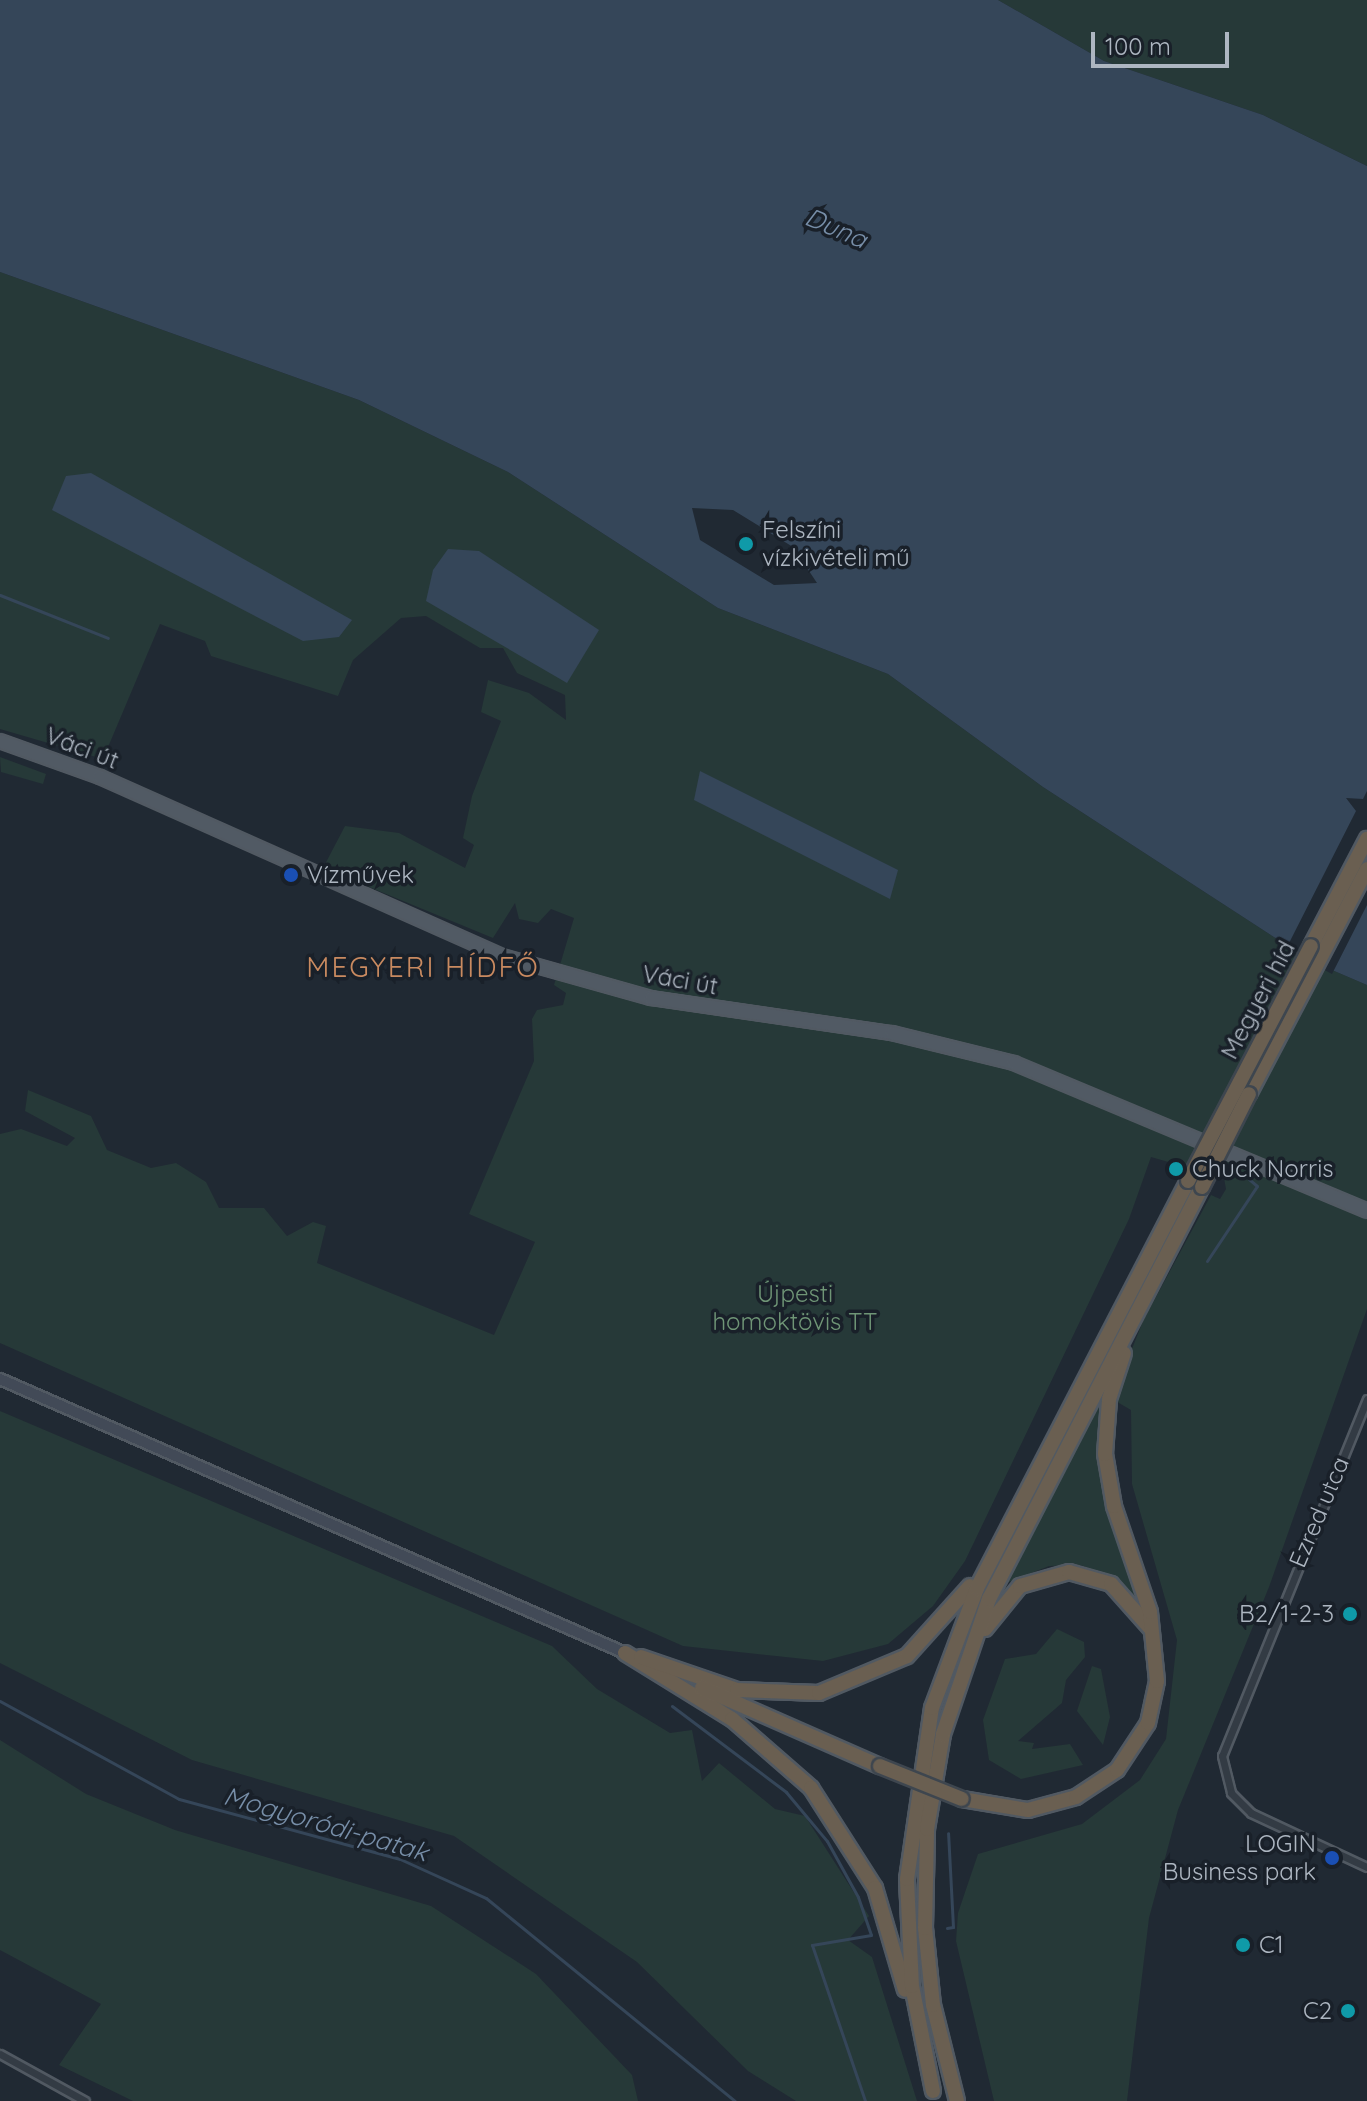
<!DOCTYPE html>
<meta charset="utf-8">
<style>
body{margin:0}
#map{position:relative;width:1367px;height:2101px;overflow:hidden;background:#202933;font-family:Quicksand,sans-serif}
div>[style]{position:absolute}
.green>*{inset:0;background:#263938}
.water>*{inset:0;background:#354659}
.pier>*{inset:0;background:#202933}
.stream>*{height:3px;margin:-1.5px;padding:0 1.5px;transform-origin:1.5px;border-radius:1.5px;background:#354659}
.roads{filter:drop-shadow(2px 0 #515962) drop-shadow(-2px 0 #515962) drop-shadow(0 2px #515962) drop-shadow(0 -2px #515962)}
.street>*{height:7px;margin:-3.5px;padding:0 3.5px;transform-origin:3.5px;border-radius:3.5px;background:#333b44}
.secondary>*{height:10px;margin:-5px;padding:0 5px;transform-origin:5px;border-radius:5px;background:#424a57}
.primary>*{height:12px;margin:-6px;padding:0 6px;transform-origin:6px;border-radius:6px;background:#515a64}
.highway>*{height:14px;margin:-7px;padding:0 7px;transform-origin:7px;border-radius:7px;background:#6a5f51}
.bridges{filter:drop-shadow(2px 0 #3e464f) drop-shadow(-2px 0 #3e464f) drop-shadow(0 2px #3e464f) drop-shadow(0 -2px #3e464f)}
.highway-bridge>*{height:14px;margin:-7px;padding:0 7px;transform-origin:7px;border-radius:7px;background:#6a5f51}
.dots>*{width:22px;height:22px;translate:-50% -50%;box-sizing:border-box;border:4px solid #192029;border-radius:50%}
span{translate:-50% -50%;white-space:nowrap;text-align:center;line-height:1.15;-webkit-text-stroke:7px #192029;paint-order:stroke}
.poi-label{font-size:24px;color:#adb6c1}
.left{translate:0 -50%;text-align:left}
.right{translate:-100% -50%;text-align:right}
.street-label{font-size:24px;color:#adb6c1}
.park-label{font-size:24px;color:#6f9576}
.water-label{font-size:26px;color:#778ea8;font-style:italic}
.quarter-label{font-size:28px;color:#c98a60;letter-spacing:2px}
.scale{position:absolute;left:1091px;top:32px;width:138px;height:36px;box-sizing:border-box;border:4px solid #adb6c1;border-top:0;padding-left:10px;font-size:24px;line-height:28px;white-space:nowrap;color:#adb6c1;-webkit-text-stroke:6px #192029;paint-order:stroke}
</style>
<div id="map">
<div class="green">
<i style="clip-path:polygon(998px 0,1367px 0,1367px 166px,1263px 115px,1104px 61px)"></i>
<i style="clip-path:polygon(0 272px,359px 400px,508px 472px,718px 608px,888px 674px,1043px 787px,1311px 961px,1367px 985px,1367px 1309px,1269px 1587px,1178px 1810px,1149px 1918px,1127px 2101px,994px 2101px,956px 1941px,958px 1913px,978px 1854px,1082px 1824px,1140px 1780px,1166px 1739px,1177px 1640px,1132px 1484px,1131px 1410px,1112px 1399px,1143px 1321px,1211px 1195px,1220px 1199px,1226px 1189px,1224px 1178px,1151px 1157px,1129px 1219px,965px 1561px,933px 1606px,888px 1644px,823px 1661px,683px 1646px,0 1343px,0 1134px,21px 1129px,67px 1146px,75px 1138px,25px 1111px,28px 1090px,91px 1116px,107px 1150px,151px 1168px,176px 1163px,206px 1182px,219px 1208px,264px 1208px,287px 1236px,313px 1222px,326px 1226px,317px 1263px,494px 1335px,535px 1242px,469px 1214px,534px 1061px,532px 1019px,537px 1010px,563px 1005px,566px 993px,554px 985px,574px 918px,551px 909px,538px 923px,519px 919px,515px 903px,493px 938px,323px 868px,345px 826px,399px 833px,465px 868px,474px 845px,463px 838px,472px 796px,501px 721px,481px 712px,488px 680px,529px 693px,566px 720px,565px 695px,517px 673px,503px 648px,480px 648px,426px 616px,401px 618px,353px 660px,338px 696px,211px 656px,205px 641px,160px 624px,103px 759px,0 729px)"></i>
<i style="clip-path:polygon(0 757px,46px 774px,43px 784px,1px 772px)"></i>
<i style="clip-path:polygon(1099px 1401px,1100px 1479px,1138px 1601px,1108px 1575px,1080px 1565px,1049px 1566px,1002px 1585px)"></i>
<i style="clip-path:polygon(0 1411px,552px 1646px,597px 1689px,670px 1733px,692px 1730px,702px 1781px,719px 1763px,775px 1809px,805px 1816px,869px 1916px,848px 1940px,872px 1957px,917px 2101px,796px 2101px,748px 2071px,637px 1962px,454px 1836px,192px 1760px,0 1663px)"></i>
<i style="clip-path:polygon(1057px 1629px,1084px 1642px,1085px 1657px,1066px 1680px,1062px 1703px,1018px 1741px,1034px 1743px,1032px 1749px,1070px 1744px,1083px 1765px,1021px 1779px,989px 1760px,983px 1720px,1005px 1659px,1036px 1654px)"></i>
<i style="clip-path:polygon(1092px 1666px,1101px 1669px,1110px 1717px,1103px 1745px,1077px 1711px)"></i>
<i style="clip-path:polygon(0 1740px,86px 1794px,175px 1830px,431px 1906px,536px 1974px,632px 2075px,638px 2101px,133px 2101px,59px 2065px,101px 2004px,0 1950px)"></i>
</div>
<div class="water">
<i style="clip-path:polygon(evenodd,0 0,998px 0,1104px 61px,1263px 115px,1367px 166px,1367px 985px,1311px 961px,1043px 787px,888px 674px,718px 608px,508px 472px,359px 400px,0 272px,0 0,692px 508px,733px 510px,793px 547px,817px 583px,774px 585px,700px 540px,692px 508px)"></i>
<i style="clip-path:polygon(91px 473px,352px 620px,339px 637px,303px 641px,52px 510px,66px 476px)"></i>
<i style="clip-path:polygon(448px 549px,479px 551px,599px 630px,567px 683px,426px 601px,433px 570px)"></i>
<i style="clip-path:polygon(700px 771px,898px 870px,890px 899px,694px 800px)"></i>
</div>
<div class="pier">
<i style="clip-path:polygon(1367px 791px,1367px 905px,1332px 974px,1286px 949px,1356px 811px,1346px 798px,1363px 799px)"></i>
</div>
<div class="stream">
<i style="left:0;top:595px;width:116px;rotate:21.7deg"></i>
<i style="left:1207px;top:1261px;width:90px;rotate:-56.3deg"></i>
<i style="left:1257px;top:1186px;width:11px;rotate:-139deg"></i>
<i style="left:0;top:1701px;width:204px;rotate:28.7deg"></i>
<i style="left:179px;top:1799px;width:229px;rotate:15.2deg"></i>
<i style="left:400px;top:1859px;width:94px;rotate:24.4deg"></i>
<i style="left:486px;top:1898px;width:321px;rotate:39.2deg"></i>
<i style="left:672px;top:1706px;width:143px;rotate:37deg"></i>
<i style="left:786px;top:1792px;width:64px;rotate:50.1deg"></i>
<i style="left:827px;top:1841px;width:64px;rotate:61deg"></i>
<i style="left:858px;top:1897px;width:40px;rotate:71.1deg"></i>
<i style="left:871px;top:1935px;width:60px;rotate:170.4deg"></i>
<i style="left:812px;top:1945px;width:165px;rotate:71.2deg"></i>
<i style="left:947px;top:1928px;width:6px;rotate:-9deg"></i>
<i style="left:953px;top:1927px;width:94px;rotate:-93deg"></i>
</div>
<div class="roads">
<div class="street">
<i style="left:1367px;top:1399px;width:385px;rotate:112.1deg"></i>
<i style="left:1222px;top:1756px;width:38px;rotate:76deg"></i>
<i style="left:1231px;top:1793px;width:28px;rotate:45deg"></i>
<i style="left:1251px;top:1813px;width:128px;rotate:25deg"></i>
<i style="left:0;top:2054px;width:97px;rotate:28.9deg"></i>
</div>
<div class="secondary">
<i style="left:0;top:1379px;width:682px;rotate:23.67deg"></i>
</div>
<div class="primary">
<i style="left:0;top:741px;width:106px;rotate:19.8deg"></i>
<i style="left:100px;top:777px;width:443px;rotate:24deg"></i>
<i style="left:505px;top:957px;width:152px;rotate:15.7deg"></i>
<i style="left:651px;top:998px;width:244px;rotate:8.3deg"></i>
<i style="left:892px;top:1033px;width:126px;rotate:13.8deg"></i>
<i style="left:1014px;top:1063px;width:383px;rotate:22.7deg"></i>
</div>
<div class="highway">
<i style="left:1311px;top:946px;width:121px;rotate:-62.4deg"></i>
<i style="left:1249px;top:1094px;width:254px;rotate:-62.3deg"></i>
<i style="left:985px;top:1629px;width:55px;rotate:-50.9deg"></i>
<i style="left:1020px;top:1586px;width:51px;rotate:-15.9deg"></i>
<i style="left:1069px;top:1572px;width:44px;rotate:15.9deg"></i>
<i style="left:1111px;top:1584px;width:59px;rotate:48.4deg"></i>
<i style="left:625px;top:1653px;width:126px;rotate:31.7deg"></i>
<i style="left:732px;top:1719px;width:105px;rotate:41.1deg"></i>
<i style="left:811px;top:1788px;width:119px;rotate:57.4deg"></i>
<i style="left:875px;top:1888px;width:106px;rotate:73.6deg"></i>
<i style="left:641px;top:1657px;width:102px;rotate:19deg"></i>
<i style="left:737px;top:1690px;width:82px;rotate:2.1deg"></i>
<i style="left:819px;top:1693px;width:95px;rotate:-22.8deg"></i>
<i style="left:907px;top:1656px;width:94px;rotate:-48deg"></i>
<i style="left:702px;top:1688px;width:194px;rotate:23.7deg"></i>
<i style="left:962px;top:1799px;width:67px;rotate:9.5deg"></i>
<i style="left:1028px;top:1810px;width:50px;rotate:-15.2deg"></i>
<i style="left:1076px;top:1797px;width:49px;rotate:-33.4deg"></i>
<i style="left:1117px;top:1770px;width:56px;rotate:-56.6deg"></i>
<i style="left:1148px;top:1723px;width:43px;rotate:-77.9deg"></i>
<i style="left:1157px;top:1681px;width:69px;rotate:-95.8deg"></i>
<i style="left:1150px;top:1612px;width:112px;rotate:-108.8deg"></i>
<i style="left:1114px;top:1506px;width:53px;rotate:-99.8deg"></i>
<i style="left:1105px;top:1454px;width:55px;rotate:-85.8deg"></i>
<i style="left:1109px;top:1399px;width:48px;rotate:-71.9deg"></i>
<i style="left:933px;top:2091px;width:107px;rotate:-101.3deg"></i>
<i style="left:912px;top:1986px;width:107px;rotate:-92.7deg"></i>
<i style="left:907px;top:1879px;width:173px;rotate:-81.7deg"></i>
<i style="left:932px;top:1708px;width:128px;rotate:-69.4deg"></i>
<i style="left:977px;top:1588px;width:458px;rotate:-62.6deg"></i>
<i style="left:957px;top:2101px;width:99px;rotate:-104deg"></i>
<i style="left:933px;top:2005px;width:77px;rotate:-95.9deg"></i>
<i style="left:925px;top:1928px;width:99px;rotate:-88.8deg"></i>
<i style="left:927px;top:1829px;width:96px;rotate:-80.4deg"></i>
<i style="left:943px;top:1734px;width:143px;rotate:-71.2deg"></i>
<i style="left:989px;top:1599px;width:464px;rotate:-62.7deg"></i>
</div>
</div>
<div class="bridges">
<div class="highway-bridge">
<i style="left:1188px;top:1181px;width:265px;rotate:-62.4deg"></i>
<i style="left:1202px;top:1187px;width:104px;rotate:-63.2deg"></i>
<i style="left:880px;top:1766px;width:88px;rotate:21.9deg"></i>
</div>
</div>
<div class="dots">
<i style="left:746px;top:544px;background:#0f9aa8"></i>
<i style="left:291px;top:875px;background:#1a4fb4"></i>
<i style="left:1176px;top:1169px;background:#0f9aa8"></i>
<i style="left:1350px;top:1614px;background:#0f9aa8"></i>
<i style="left:1332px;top:1858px;background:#1a4fb4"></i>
<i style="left:1243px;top:1945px;background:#0f9aa8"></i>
<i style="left:1348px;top:2011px;background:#0f9aa8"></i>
</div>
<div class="poi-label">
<span class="left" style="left:762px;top:544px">Felszíni<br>vízkivételi mű</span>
<span class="left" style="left:307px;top:875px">Vízművek</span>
<span class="left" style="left:1192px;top:1169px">Chuck Norris</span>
<span class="right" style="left:1334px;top:1614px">B2/1-2-3</span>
<span class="right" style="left:1316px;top:1858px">LOGIN<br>Business park</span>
<span class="left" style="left:1259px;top:1945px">C1</span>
<span class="right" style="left:1332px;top:2011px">C2</span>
</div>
<div class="street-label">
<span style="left:82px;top:748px;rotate:21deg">Váci út</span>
<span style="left:680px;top:980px;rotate:10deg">Váci út</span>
<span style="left:1258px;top:1000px;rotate:-62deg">Megyeri híd</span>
<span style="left:1319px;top:1512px;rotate:-67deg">Ezred utca</span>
</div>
<div class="park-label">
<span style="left:795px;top:1308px">Újpesti<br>homoktövis TT</span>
</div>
<div class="water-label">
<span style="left:836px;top:228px;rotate:23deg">Duna</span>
<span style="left:326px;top:1824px;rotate:16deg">Mogyoródi-patak</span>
</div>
<div class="quarter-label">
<span style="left:423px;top:967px">MEGYERI HÍDFŐ</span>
</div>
<div class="scale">100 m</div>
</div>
